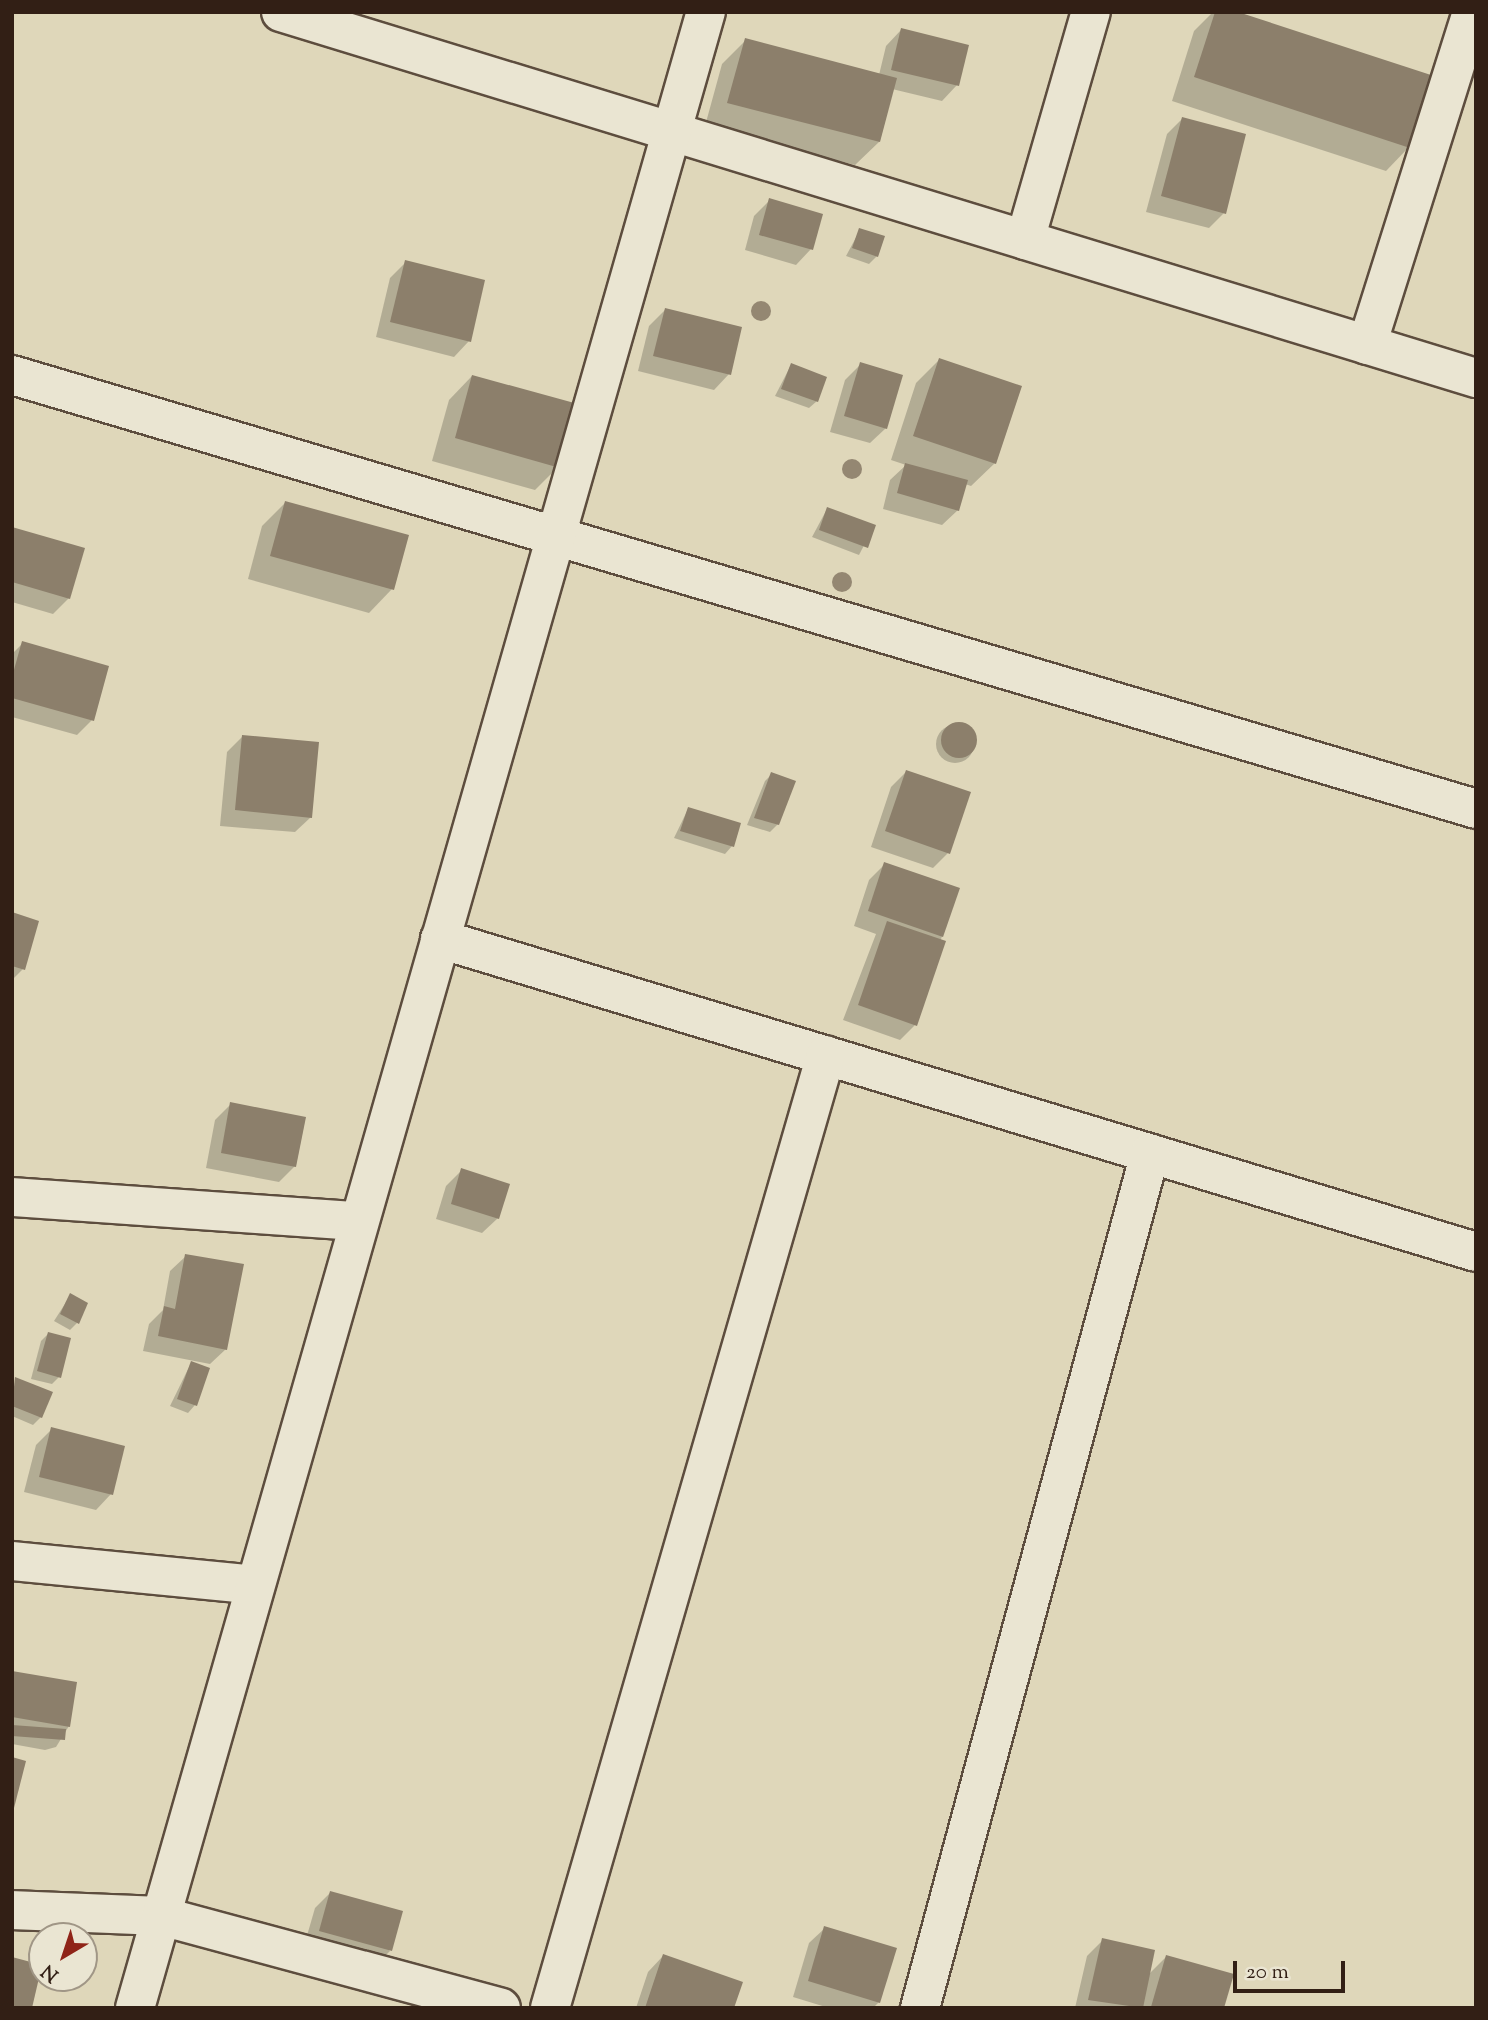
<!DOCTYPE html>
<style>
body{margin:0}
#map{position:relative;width:1488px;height:2020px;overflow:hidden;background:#dfd7ba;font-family:"Sorts Mill Goudy",serif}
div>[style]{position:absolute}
.shadow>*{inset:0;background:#0003}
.round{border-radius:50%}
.building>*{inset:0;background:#8c7f6b}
.roads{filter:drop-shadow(2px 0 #5d4d3e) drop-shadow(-2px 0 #5d4d3e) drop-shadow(0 2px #5d4d3e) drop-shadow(0 -2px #5d4d3e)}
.street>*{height:38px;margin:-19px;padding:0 19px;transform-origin:19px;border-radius:19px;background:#eae5d2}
.trees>*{width:20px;height:20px;margin:-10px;border-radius:50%;background:#948772}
span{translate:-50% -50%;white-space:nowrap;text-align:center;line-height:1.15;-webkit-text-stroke:7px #eae5d2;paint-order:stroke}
.frame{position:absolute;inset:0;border:14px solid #321f15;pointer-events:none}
.north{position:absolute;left:28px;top:1922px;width:70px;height:70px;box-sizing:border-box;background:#eae5d2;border:2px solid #a09686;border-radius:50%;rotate:219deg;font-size:19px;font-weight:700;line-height:28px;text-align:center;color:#321f15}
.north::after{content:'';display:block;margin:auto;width:24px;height:32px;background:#8f2418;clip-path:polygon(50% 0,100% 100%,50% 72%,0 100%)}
.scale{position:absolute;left:1233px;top:1961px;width:112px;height:32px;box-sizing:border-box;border:4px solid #321f15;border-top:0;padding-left:9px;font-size:21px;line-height:24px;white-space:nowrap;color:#321f15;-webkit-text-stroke:5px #eae5d2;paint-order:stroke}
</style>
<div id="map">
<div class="shadow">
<i style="clip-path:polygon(1213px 12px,1233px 12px,1409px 147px,1386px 171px,1172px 101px,1194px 31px)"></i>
<i style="clip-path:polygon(901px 30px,957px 85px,942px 101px,892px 89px,879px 142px,855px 165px,705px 126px,722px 64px,746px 40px,879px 75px,886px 46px)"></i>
<i style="clip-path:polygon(1182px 119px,1224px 213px,1209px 228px,1146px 212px,1167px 134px)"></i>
<i style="clip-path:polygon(770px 200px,811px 249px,796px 265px,745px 250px,754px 216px)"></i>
<i style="clip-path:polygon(860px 230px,877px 256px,869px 264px,846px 256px)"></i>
<i style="clip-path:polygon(406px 262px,469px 341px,454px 357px,376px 337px,390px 278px)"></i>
<i style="clip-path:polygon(665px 310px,729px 374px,714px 390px,638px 371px,649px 326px)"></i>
<i style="clip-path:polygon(939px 360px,995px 463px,971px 486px,965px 484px,958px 510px,942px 525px,883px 509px,890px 480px,906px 465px,891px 460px,916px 383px)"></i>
<i style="clip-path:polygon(861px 364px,886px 428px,870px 443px,830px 432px,845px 380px)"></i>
<i style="clip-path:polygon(791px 365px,817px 401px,809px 408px,775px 396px)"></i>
<i style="clip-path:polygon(472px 376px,558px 467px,535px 490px,432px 461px,449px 400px)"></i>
<i style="clip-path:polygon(285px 503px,392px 589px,369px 613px,248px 579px,262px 526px)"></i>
<i style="clip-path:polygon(827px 509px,874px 526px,859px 555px,812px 537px)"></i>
<i style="clip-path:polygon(12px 529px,69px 598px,53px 614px,12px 602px)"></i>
<i style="clip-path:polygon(23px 643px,92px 720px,77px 735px,12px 717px,12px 654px)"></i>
<i class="round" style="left:936px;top:725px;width:38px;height:38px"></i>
<i style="clip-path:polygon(242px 737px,311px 817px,295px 832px,220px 826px,227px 752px)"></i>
<i style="clip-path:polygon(906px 772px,948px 853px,933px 868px,871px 847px,891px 787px)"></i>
<i style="clip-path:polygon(772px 774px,778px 824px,770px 832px,747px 825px,765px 781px)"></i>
<i style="clip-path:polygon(688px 809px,732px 846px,725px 854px,674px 838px)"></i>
<i style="clip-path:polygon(885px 864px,942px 936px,915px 1025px,900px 1040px,843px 1020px,876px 934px,854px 926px,869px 880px)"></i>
<i style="clip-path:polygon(12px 914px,23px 969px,12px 980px)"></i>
<i style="clip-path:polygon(231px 1104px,295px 1166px,279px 1182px,206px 1168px,215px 1120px)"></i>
<i style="clip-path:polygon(462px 1170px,498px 1218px,482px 1233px,436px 1219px,446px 1186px)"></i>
<i style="clip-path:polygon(186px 1256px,226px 1349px,210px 1364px,143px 1351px,149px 1324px,163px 1310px,170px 1271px)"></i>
<i style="clip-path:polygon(70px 1296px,77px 1323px,70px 1330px,54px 1321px)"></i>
<i style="clip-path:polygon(48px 1334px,59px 1377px,52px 1384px,31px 1379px,41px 1341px)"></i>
<i style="clip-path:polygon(191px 1363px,208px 1369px,195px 1405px,188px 1413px,170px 1406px)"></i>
<i style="clip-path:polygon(16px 1379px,41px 1417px,33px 1425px,12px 1416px)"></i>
<i style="clip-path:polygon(52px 1429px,111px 1494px,96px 1510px,24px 1492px,36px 1445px)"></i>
<i style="clip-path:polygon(12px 1673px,69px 1726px,56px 1747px,45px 1750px,12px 1744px)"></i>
<i style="clip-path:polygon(330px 1893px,390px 1951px,375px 1966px,304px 1946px,315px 1908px)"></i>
<i style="clip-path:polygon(825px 1928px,879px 2002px,873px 2008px,829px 2008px,793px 1997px,809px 1943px)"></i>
<i style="clip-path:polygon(1103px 1940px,1148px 1975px,1167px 1956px,1222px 2008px,1075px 2008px,1087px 1956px)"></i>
<i style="clip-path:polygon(663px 1956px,733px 2008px,636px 2008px,648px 1972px)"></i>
</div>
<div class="building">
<i style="clip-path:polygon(1215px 12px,1238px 12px,1434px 76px,1410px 148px,1194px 77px)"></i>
<i style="clip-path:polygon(901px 28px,969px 45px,959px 86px,891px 70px)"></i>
<i style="clip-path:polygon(745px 38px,897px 78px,880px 142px,727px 103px)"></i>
<i style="clip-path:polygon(1182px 117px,1246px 134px,1226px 214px,1161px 196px)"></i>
<i style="clip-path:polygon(769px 198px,823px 214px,813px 250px,759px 235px)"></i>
<i style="clip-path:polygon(859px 228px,885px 236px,878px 257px,852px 248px)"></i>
<i style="clip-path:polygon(405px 260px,485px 280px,471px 342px,390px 322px)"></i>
<i style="clip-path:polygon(665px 308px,742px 327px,731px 375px,653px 356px)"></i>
<i style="clip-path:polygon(939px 358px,1022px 386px,996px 464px,913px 436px)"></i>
<i style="clip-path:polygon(860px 362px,903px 375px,887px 429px,844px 416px)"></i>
<i style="clip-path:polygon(791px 363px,827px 377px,818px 402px,781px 389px)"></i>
<i style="clip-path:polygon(472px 375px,578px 404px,560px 468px,455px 438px)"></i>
<i style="clip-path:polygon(905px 463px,968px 480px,959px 511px,897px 493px)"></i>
<i style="clip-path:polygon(285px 501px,409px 535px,394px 590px,270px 556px)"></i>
<i style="clip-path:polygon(827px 507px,876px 525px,868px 548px,819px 530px)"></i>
<i style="clip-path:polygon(12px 527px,85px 548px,70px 599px,12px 582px)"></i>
<i style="clip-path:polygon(22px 641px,109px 666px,94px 721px,12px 698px,12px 677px)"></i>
<i class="round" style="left:941px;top:722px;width:36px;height:36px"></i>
<i style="clip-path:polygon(242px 735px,319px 742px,312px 818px,235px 810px)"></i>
<i style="clip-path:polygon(906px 770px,971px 792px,950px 854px,885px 831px)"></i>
<i style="clip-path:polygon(771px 772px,796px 781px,779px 825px,754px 818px)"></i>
<i style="clip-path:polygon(688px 807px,741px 823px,734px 847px,680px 831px)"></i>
<i style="clip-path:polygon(884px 862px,960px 888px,943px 937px,868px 911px)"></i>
<i style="clip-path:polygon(12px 912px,39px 921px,25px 970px,12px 966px)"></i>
<i style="clip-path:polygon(887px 921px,946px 941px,917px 1026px,858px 1005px)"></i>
<i style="clip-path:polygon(230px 1102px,306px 1117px,296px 1167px,221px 1153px)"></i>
<i style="clip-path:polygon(461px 1168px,510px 1184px,499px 1219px,451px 1204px)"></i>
<i style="clip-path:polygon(185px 1254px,244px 1264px,227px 1350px,158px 1336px,164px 1306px,175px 1309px)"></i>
<i style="clip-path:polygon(70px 1293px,88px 1303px,79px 1324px,60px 1314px)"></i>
<i style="clip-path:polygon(48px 1332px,71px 1338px,61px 1378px,37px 1371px)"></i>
<i style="clip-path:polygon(191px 1361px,210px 1368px,197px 1406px,177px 1399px)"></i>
<i style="clip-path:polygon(15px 1377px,53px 1392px,42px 1418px,12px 1406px)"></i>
<i style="clip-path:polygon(51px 1427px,125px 1446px,113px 1495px,39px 1477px)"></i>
<i style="clip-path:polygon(12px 1671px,77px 1682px,70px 1727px,12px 1717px)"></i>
<i style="clip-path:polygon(12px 1725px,66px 1729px,65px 1740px,12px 1736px)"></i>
<i style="clip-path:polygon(12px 1757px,26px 1761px,13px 1812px,12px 1812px)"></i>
<i style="clip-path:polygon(330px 1891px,403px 1911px,392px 1951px,319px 1931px)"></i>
<i style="clip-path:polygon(824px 1926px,897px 1948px,880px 2003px,808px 1981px)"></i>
<i style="clip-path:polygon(1102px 1938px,1155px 1950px,1143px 2008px,1088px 2000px)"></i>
<i style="clip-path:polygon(663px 1954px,743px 1982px,734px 2008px,645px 2008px)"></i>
<i style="clip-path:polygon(1166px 1955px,1234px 1974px,1224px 2008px,1151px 2007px)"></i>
<i style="clip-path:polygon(12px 1957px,42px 1965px,32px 2008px,12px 2008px)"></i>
</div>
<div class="roads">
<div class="street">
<i style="left:281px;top:12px;width:1250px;rotate:17.03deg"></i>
<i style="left:1025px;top:240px;width:237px;rotate:-73.9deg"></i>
<i style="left:1367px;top:345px;width:349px;rotate:-72.5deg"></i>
<i style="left:12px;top:375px;width:1527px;rotate:16.51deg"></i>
<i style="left:440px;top:939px;width:1082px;rotate:16.81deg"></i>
<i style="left:12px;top:1197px;width:348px;rotate:4deg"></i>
<i style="left:12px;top:1561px;width:244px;rotate:5.6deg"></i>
<i style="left:12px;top:1910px;width:149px;rotate:2.3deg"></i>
<i style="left:161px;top:1916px;width:352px;rotate:15.1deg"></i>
<i style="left:135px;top:2008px;width:2076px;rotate:-74.04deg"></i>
<i style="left:550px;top:2008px;width:992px;rotate:-73.85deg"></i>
<i style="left:920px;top:2008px;width:885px;rotate:-74.94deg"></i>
</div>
</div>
<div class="trees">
<i style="left:761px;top:311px"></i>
<i style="left:852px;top:469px"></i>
<i style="left:842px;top:582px"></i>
</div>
<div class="frame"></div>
<div class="north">N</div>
<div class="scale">20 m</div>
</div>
